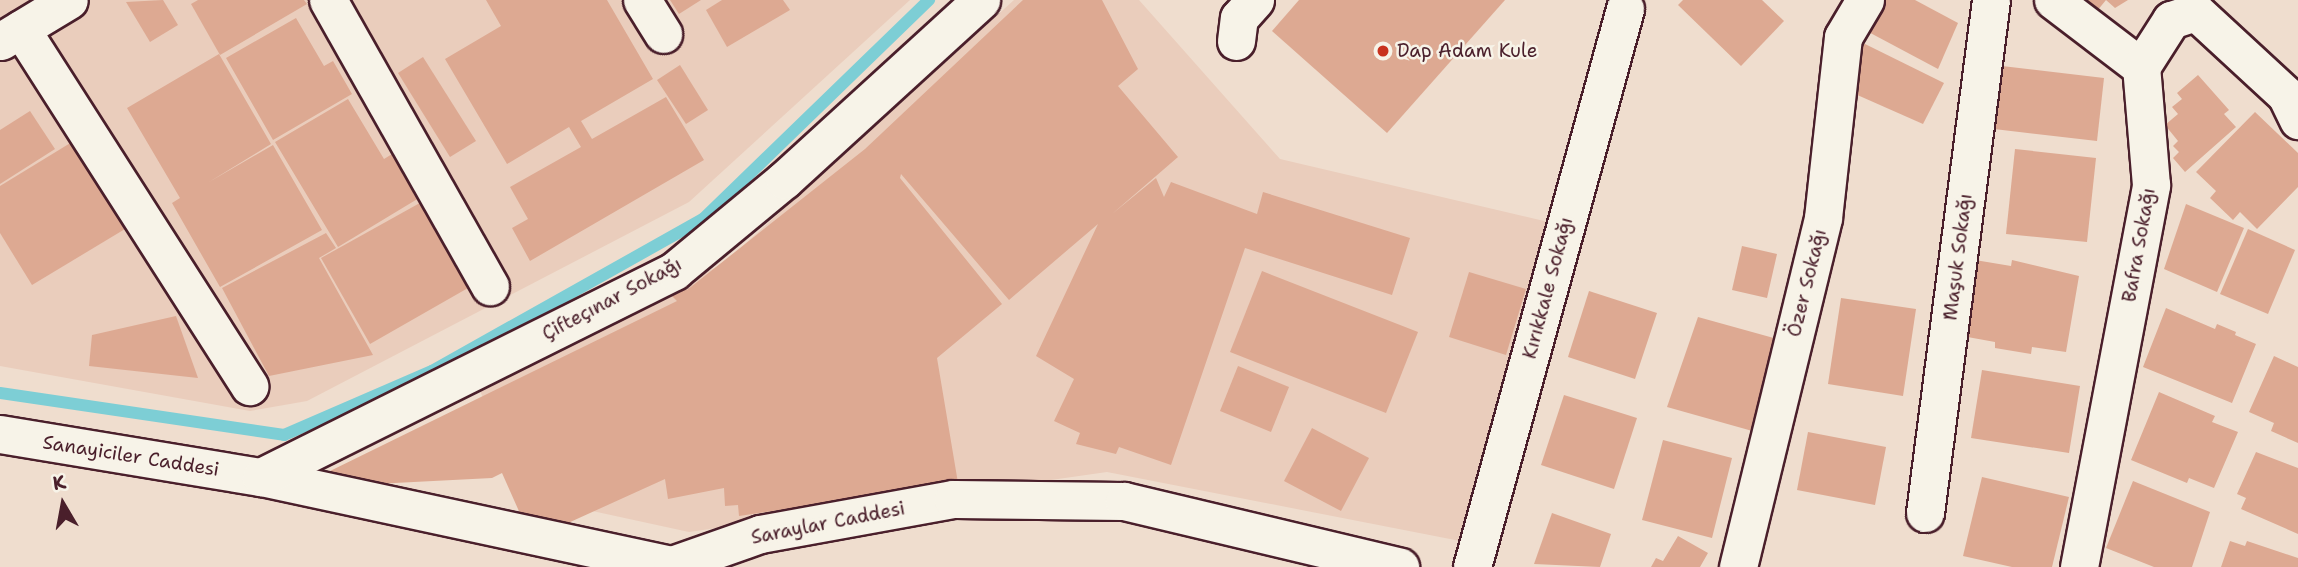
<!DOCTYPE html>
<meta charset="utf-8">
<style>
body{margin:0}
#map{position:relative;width:2298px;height:567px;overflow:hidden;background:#efddce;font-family:"Shantell Sans",sans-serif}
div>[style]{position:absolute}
.built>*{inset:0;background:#eacdbc}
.stream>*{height:12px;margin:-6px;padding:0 6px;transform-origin:6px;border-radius:6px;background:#7dced5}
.building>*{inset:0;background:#dda992}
.roads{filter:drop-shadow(2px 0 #4a1f2b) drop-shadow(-2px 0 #4a1f2b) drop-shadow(0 2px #4a1f2b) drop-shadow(0 -2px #4a1f2b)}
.minor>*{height:37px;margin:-18.5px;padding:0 18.5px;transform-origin:18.5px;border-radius:18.5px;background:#f7f3e8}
.dots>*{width:19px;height:19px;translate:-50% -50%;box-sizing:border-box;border:4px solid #f7f3e8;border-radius:50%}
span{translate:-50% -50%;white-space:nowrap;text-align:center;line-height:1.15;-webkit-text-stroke:5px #f7f3e8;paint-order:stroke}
.poi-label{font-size:19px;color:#4a1f2b}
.left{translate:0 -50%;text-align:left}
.street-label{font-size:19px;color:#4a1f2b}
.north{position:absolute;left:28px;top:469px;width:70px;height:70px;-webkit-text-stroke:5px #f7f3e8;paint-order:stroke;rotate:350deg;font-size:19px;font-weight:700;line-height:28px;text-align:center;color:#4a1f2b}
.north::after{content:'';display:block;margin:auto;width:24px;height:32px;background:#4a1f2b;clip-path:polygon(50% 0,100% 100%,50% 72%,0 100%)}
</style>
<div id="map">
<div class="built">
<i style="clip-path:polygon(0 0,910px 0,689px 202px,307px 401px,250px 411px,0 366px)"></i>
<i style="clip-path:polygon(1014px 0,1139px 0,1280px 159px,1578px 229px,1491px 547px,1107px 472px,689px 532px,528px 497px,480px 391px,724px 263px)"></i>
</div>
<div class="stream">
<i style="left:0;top:393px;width:287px;rotate:8.4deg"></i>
<i style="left:284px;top:435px;width:161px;rotate:-23.4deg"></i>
<i style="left:432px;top:371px;width:311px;rotate:-29.3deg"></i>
<i style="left:703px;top:219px;width:315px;rotate:-44.1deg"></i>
</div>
<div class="building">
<i style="clip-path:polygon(163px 0,178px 25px,150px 42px,126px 2px)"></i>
<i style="clip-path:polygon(198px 0,304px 0,307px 4px,220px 55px,191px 4px)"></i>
<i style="clip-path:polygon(486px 0,607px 0,653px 79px,581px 121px,592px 139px,666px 97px,704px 160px,530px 261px,512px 228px,528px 219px,510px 187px,581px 147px,569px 127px,507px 164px,445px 59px,501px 26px)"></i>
<i style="clip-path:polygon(670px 0,701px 0,679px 14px)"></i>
<i style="clip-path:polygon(722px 0,783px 0,790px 10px,727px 47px,706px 10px)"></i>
<i style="clip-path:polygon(1023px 0,1102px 0,1138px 69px,1118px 86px,1178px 157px,1112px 214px,1156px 178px,1164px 197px,1171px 182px,1257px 214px,1263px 192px,1410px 238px,1392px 295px,1245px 248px,1171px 465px,1119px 447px,1116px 454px,1076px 444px,1080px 433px,1054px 421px,1074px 379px,1036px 356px,1098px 224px,1009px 300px,901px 174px,900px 178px,1002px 304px,937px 358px,958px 483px,739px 516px,738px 505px,725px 506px,724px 488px,668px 499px,665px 479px,557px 528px,526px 527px,502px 473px,492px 478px,355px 485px,326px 473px,677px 301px,671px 295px,683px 286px,687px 290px,865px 149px)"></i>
<i style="clip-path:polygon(1299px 0,1505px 0,1387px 133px,1272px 31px)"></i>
<i style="clip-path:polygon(1683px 0,1762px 0,1784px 21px,1741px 66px,1678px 5px)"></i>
<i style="clip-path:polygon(1883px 0,1915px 0,1958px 23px,1938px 69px,1861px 28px)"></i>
<i style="clip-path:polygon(2084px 0,2128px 0,2115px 8px,2106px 0,2097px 11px)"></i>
<i style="clip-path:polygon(296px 18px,324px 66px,333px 61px,352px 94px,273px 140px,226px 58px)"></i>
<i style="clip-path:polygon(1863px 43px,1944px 83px,1923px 124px,1846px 90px)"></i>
<i style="clip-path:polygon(219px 54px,271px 144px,209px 182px,273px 145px,322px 230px,220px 287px,172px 203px,180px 198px,127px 108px)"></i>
<i style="clip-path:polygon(423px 57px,476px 141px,450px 157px,398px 73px)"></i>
<i style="clip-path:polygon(680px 65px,708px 110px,686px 124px,657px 80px)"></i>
<i style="clip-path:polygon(2002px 66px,2104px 78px,2097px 141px,1994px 129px)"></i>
<i style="clip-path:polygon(2198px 75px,2229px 110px,2224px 114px,2236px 127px,2185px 172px,2173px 158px,2179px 152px,2173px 146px,2178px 141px,2165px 125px,2178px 114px,2172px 107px,2182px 99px,2177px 93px)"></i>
<i style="clip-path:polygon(348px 99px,384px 159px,397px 151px,424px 195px,338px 247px,275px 142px)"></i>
<i style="clip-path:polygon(30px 111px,55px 149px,0 184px,0 130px)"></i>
<i style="clip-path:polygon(2255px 112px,2298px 153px,2298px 187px,2257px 229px,2240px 212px,2233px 220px,2210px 198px,2216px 191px,2196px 172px)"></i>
<i style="clip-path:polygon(72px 142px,125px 229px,32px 285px,0 233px,0 186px)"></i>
<i style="clip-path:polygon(2015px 149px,2096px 158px,2087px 242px,2006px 234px)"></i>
<i style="clip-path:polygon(427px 199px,475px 284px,370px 344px,321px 258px)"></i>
<i style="clip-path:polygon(2186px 204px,2244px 228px,2217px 292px,2164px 269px)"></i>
<i style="clip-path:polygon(2248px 229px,2295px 250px,2268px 314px,2220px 294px)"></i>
<i style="clip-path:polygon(326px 233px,336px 248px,319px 258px,373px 355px,269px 376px,222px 288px)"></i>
<i style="clip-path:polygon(1742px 246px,1777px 254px,1767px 298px,1732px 290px)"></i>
<i style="clip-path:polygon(1975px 260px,2011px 266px,2012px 260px,2079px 276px,2066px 352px,2032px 347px,2031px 354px,1995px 348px,1995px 342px,1962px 336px)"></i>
<i style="clip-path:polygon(1262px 271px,1418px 332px,1386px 413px,1230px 352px)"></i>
<i style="clip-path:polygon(1469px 272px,1526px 289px,1506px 355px,1449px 337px)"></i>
<i style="clip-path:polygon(1589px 291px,1657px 313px,1635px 379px,1568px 357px)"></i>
<i style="clip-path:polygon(1841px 298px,1916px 309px,1903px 396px,1828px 384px)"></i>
<i style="clip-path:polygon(2166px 308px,2215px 329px,2217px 324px,2236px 332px,2235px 335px,2256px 344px,2232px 403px,2143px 367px)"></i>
<i style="clip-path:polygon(176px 316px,198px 378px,89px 366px,92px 335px)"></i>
<i style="clip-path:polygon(1698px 317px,1781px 340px,1763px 434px,1667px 407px)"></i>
<i style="clip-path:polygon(2274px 356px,2298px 367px,2298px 443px,2271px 431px,2274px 423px,2249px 412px)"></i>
<i style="clip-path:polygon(1238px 366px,1289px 387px,1271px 432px,1220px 411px)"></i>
<i style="clip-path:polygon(1982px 370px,2080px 386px,2069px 453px,1971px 438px)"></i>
<i style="clip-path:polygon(2159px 392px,2215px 416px,2212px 422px,2238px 432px,2214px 488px,2189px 478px,2187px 483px,2131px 460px)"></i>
<i style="clip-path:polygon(1564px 395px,1637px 418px,1614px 489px,1541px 465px)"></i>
<i style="clip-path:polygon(1312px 428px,1369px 458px,1341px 511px,1284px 481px)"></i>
<i style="clip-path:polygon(1808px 432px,1886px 447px,1875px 505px,1797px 490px)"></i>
<i style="clip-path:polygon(1663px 440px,1732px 458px,1712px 538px,1642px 520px)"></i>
<i style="clip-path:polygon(2256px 452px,2298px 468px,2298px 534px,2241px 509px,2246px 498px,2237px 494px)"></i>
<i style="clip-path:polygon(1982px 477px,2069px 497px,2052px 567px,2012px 567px,1963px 556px)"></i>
<i style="clip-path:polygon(2133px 481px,2210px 512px,2192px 567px,2154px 567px,2106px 548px)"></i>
<i style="clip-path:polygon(1552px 513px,1611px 534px,1600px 567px,1534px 564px)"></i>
<i style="clip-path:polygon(1678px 536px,1708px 553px,1700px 567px,1651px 567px,1656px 558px,1663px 561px)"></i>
<i style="clip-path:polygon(2230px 541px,2245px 546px,2247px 541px,2298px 558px,2298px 567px,2221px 567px)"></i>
</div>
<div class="roads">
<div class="minor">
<i style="left:328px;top:0;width:329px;rotate:60.5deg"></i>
<i style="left:642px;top:0;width:40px;rotate:58deg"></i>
<i style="left:2053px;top:0;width:111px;rotate:37.3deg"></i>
<i style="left:21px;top:29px;width:424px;rotate:57.4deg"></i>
<i style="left:1px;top:41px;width:79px;rotate:-31.1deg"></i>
<i style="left:1236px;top:41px;width:23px;rotate:-83deg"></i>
<i style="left:1239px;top:18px;width:24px;rotate:-48deg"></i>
<i style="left:0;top:434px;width:265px;rotate:9.4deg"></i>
<i style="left:261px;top:477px;width:420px;rotate:12.1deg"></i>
<i style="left:672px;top:565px;width:93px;rotate:-19.4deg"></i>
<i style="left:760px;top:534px;width:196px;rotate:-10.3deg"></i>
<i style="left:953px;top:499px;width:171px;rotate:0.7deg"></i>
<i style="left:1124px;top:501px;width:284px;rotate:13.4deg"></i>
<i style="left:261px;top:477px;width:462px;rotate:-26.5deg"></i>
<i style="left:674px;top:271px;width:143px;rotate:-39.6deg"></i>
<i style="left:784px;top:180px;width:267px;rotate:-42.4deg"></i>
<i style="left:1925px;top:513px;width:517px;rotate:-82.67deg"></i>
<i style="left:1472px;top:567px;width:579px;rotate:-74.67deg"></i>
<i style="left:1738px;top:567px;width:359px;rotate:-76.3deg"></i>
<i style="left:1823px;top:218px;width:182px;rotate:-83.7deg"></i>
<i style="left:1843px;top:37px;width:43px;rotate:-59.3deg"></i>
<i style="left:2079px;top:567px;width:389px;rotate:-79.3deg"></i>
<i style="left:2151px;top:185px;width:118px;rotate:-94.8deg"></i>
<i style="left:2141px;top:67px;width:56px;rotate:-57.4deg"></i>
<i style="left:2171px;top:20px;width:26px;rotate:-18deg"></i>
<i style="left:2196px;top:12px;width:122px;rotate:42.7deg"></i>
<i style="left:2286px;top:95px;width:28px;rotate:64deg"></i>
</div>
</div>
<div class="dots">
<i style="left:1383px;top:51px;background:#c8321e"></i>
</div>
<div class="poi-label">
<span class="left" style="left:1397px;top:51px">Dap Adam Kule</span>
</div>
<div class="street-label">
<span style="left:2139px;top:245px;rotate:-80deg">Bafra Sokağı</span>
<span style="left:1958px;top:257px;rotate:-83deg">Maşuk Sokağı</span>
<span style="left:1807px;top:283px;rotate:-76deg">Özer Sokağı</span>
<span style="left:1548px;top:288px;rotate:-75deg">Kırıkkale Sokağı</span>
<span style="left:612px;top:299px;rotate:-28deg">Çifteçınar Sokağı</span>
<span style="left:131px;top:456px;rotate:9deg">Sanayiciler Caddesi</span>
<span style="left:828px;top:523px;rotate:-11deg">Saraylar Caddesi</span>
</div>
<div class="north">K</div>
</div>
